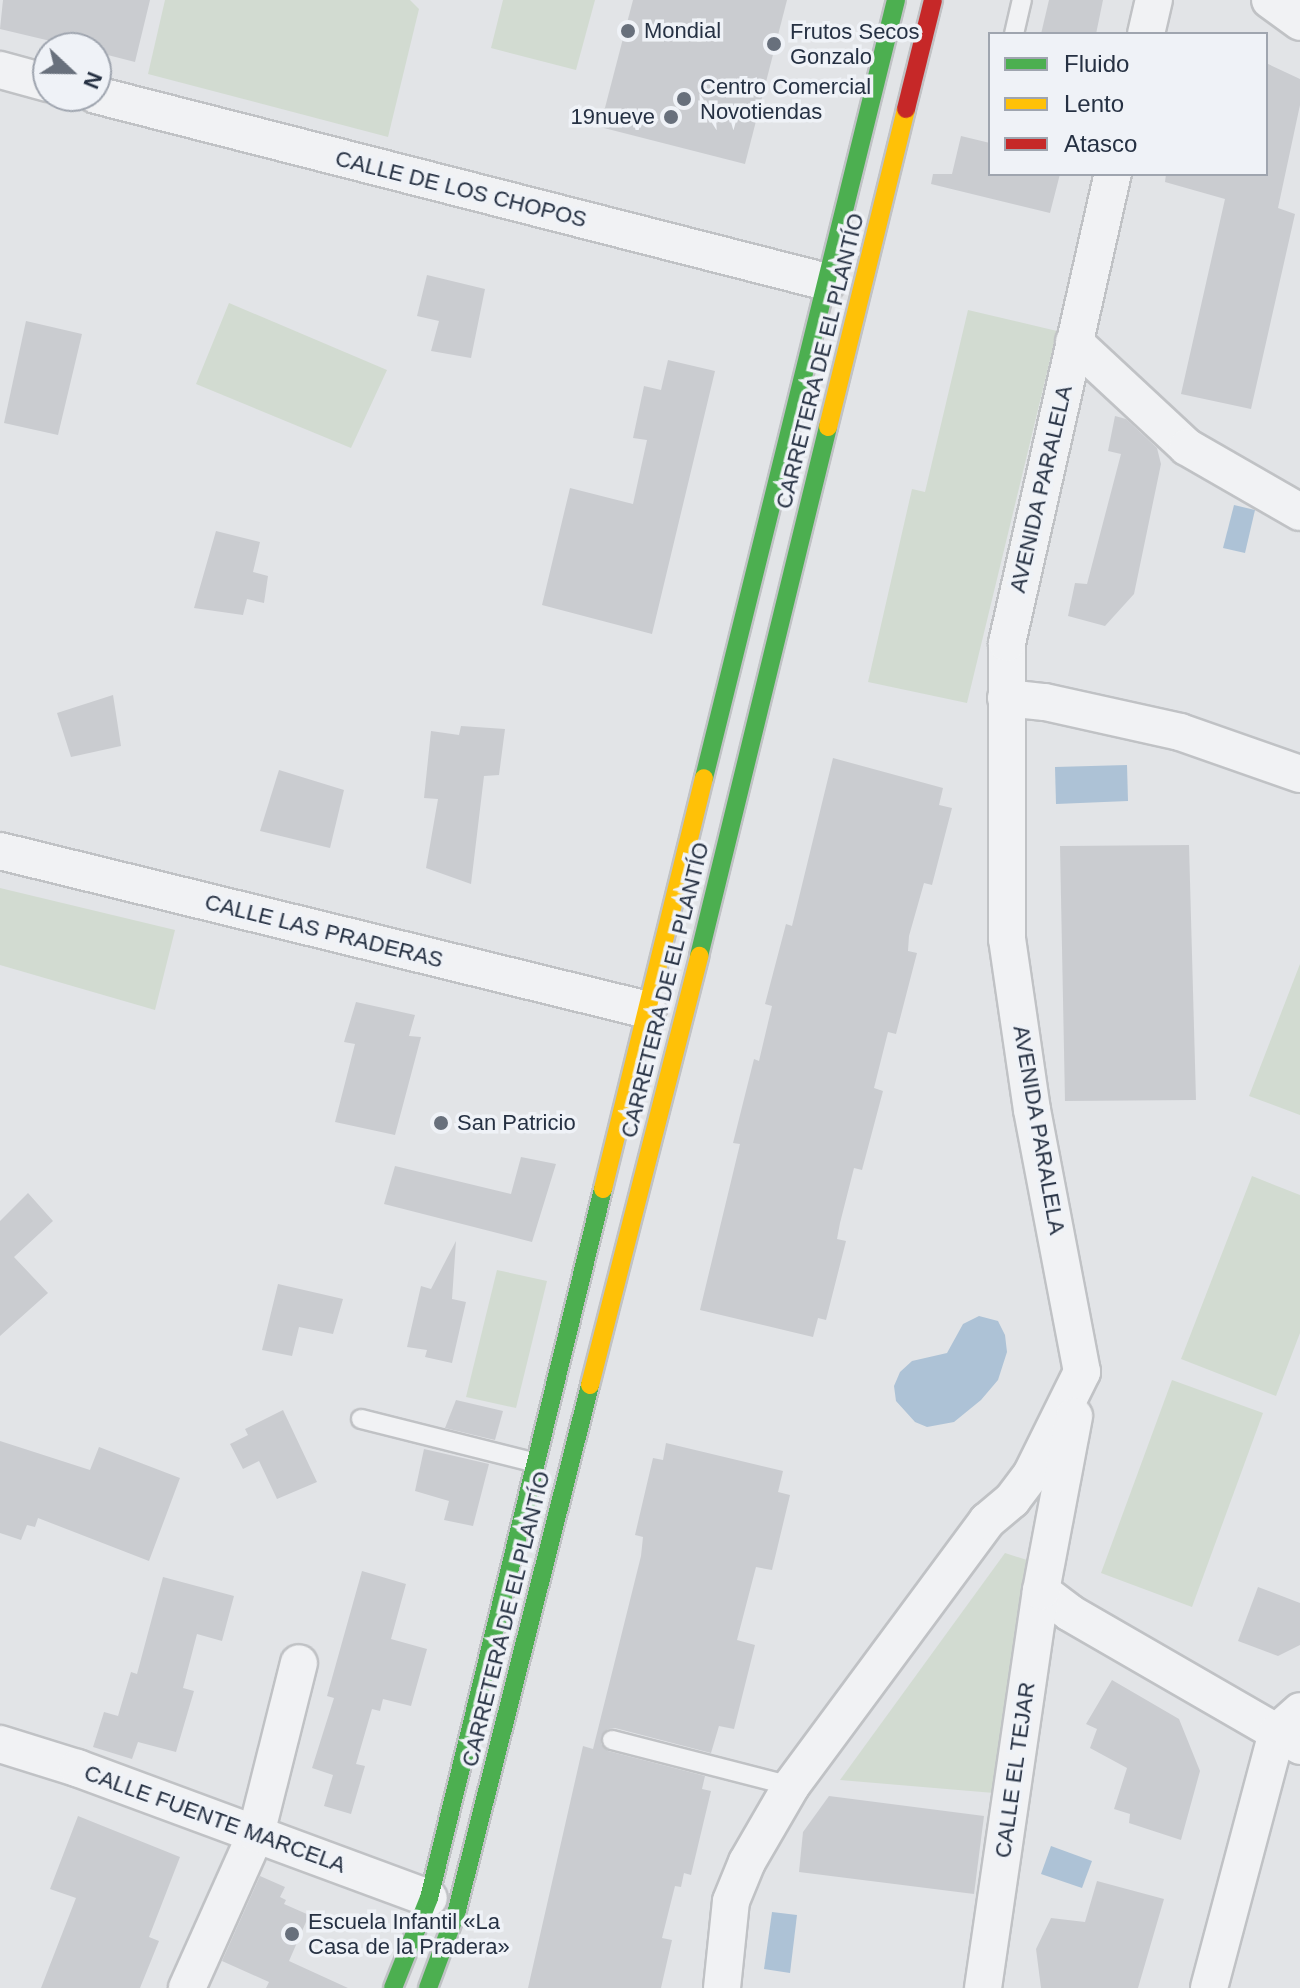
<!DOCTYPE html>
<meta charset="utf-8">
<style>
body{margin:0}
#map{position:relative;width:1300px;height:1988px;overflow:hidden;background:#e2e4e7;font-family:Arial,sans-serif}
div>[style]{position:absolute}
.green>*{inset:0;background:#d2dbd1}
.water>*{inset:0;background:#adc2d6}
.building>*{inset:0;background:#caccd0}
.roads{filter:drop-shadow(2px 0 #c0c2c5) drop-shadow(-2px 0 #c0c2c5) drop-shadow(0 2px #c0c2c5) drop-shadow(0 -2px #c0c2c5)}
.lane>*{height:18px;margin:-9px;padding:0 9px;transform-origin:9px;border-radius:9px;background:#f1f2f4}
.street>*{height:36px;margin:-18px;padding:0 18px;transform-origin:18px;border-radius:18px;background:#f1f2f4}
.fast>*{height:18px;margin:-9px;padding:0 9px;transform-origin:9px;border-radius:9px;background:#4caf50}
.slow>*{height:18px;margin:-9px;padding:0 9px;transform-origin:9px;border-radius:9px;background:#ffc107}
.jam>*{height:18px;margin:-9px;padding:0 9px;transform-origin:9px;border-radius:9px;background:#c62828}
.dots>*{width:22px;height:22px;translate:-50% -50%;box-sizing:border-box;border:4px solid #eff2f7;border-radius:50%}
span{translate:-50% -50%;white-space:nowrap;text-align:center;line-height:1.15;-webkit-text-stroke:7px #eff2f7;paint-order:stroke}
.poi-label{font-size:22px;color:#263143}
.left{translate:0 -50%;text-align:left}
.right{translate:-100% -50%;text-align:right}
.street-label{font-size:22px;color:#263143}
.legend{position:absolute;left:988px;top:32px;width:280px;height:144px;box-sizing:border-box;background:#eff2f7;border:2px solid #9fa5af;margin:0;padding:10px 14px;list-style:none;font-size:24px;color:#263143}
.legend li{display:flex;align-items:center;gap:16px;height:40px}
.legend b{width:40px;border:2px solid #9fa5af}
.north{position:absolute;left:32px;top:32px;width:80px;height:80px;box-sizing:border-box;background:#eff2f7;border:2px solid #9fa5af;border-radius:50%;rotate:112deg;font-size:22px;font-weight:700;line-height:32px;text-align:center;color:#263143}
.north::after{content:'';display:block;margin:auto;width:28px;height:36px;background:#68707c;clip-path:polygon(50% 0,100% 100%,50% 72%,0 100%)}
</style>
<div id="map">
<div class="green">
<i style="clip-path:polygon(165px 0,410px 0,419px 9px,388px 137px,148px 74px)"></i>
<i style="clip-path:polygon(503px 0,595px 0,576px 70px,491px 48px)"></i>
<i style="clip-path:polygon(229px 303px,387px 370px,351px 448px,196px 384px)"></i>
<i style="clip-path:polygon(968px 310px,1057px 331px,967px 703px,868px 682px,912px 489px,925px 492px)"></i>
<i style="clip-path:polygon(0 888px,175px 930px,155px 1010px,0 965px)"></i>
<i style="clip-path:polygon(1300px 964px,1300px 1115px,1249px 1096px)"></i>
<i style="clip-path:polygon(1252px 1176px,1300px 1195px,1300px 1333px,1276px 1396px,1181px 1359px)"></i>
<i style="clip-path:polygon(497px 1270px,547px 1281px,516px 1408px,466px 1397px)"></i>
<i style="clip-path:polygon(1172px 1380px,1263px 1413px,1192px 1607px,1101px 1573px)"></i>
<i style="clip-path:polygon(1005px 1553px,1027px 1560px,994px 1793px,840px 1780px)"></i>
</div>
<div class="water">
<i style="clip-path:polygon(1234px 505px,1255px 510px,1245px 553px,1223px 548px)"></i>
<i style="clip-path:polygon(1127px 765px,1128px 801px,1056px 804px,1055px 767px)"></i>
<i style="clip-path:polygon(979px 1316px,998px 1321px,1005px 1335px,1007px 1352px,998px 1380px,981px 1400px,954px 1422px,927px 1427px,915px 1422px,896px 1401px,894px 1386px,900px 1372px,912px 1361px,947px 1353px,963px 1324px)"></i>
<i style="clip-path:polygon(1051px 1846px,1092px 1861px,1082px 1888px,1041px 1874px)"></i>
<i style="clip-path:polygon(772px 1912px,797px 1915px,790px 1973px,764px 1969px)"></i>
</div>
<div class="building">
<i style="clip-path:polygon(3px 0,150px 0,135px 62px,96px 52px,96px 48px,80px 48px,0 29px)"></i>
<i style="clip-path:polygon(633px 0,787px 0,745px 164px,600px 127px)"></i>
<i style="clip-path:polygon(1049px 0,1103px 0,1096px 34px,1041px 34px)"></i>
<i style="clip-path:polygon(1266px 63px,1300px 79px,1300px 105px,1278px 208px,1295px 214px,1251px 409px,1181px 394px,1225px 199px,1165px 182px,1166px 174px,1266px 174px)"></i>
<i style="clip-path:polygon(961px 136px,990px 143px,990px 174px,1060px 174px,1050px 213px,931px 184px,933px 174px,952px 174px)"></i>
<i style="clip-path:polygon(427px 275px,485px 289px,471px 358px,431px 351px,439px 321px,417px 316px)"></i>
<i style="clip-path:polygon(26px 321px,82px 334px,58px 435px,4px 423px)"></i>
<i style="clip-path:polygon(668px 360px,715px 371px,652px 634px,542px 605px,570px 488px,633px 504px,647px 440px,633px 438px,644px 386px,661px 390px)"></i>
<i style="clip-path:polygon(1115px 416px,1126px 419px,1157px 448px,1161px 464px,1134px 594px,1105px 626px,1068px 616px,1075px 583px,1087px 584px,1121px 454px,1108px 451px)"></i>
<i style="clip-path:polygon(216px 531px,260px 542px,253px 572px,268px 576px,264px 603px,247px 599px,243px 615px,194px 608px)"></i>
<i style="clip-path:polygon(113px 695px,121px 746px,71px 757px,57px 713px)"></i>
<i style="clip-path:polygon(461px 726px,505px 729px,499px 775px,484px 776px,471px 884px,426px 868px,438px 799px,424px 798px,431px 731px,459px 735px)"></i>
<i style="clip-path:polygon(833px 758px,943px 788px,939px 805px,952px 808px,932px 885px,924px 883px,909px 936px,908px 951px,917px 953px,896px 1034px,888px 1032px,874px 1088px,883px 1091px,862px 1170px,854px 1168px,840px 1223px,837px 1239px,846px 1241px,826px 1320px,818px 1318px,813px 1337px,700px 1310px,740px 1144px,733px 1143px,754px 1059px,759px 1061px,772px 1006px,765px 1004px,786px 924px,792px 926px)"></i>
<i style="clip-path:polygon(279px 770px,344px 790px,330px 848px,260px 831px)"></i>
<i style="clip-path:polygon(1189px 845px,1196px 1100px,1065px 1101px,1060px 846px)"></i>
<i style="clip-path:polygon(356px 1002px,415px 1015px,409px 1036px,421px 1037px,395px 1135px,335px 1122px,355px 1044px,344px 1042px)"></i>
<i style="clip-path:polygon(521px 1157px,556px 1164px,532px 1242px,384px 1204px,395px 1166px,511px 1194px)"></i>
<i style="clip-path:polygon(28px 1193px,53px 1221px,14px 1257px,48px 1293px,0 1336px,0 1221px)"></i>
<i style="clip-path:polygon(456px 1241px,452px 1299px,466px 1302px,452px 1363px,425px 1357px,427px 1350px,407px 1347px,421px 1286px,431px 1289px)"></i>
<i style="clip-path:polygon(278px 1284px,343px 1299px,333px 1334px,299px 1327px,292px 1356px,262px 1350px)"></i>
<i style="clip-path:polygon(456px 1400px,503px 1411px,495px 1440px,445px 1428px)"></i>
<i style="clip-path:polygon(283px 1410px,317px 1482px,277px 1499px,259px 1461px,243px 1469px,230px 1444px,248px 1435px,245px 1429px)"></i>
<i style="clip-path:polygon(0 1441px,90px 1470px,99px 1447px,180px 1478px,149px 1561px,38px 1518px,35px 1527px,27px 1525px,21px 1540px,0 1533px)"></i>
<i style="clip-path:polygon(666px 1443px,783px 1471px,778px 1492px,790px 1495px,772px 1570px,756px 1567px,737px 1640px,755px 1645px,734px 1729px,719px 1726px,711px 1753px,615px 1728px,608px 1729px,601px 1736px,601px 1744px,608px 1751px,705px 1776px,702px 1789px,711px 1791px,691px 1875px,684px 1873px,681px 1887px,675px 1886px,662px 1938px,672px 1940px,661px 1988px,528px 1988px,583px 1746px,593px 1749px,641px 1556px,643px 1537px,635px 1535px,653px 1458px,663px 1460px)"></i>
<i style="clip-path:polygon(424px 1449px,489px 1464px,473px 1526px,444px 1520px,449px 1501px,415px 1491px)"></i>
<i style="clip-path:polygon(362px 1571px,406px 1584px,391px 1639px,427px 1649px,411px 1706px,383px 1699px,380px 1711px,372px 1709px,356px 1764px,365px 1766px,351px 1814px,324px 1806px,333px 1775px,312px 1768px,334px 1698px,327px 1696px)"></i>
<i style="clip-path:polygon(163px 1577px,234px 1596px,222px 1641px,197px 1634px,183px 1688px,194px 1691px,176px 1752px,138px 1742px,132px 1759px,93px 1747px,104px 1712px,118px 1716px,131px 1672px,137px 1674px)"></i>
<i style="clip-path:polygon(1258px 1587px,1300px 1603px,1300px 1645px,1278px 1656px,1238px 1641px)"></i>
<i style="clip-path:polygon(1112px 1680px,1179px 1719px,1200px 1771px,1181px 1840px,1129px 1823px,1130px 1814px,1114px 1809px,1127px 1768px,1090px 1748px,1097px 1729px,1086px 1724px)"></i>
<i style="clip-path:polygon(829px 1796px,984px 1816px,974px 1894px,799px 1872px,803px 1832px)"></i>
<i style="clip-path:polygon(78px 1816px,180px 1857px,149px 1937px,159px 1941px,140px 1988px,41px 1988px,76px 1898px,50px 1889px)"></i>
<i style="clip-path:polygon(260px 1876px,285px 1887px,280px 1897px,286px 1900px,284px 1904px,309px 1915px,289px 1961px,348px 1988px,266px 1988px,269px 1982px,222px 1961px)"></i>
<i style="clip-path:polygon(1097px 1881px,1164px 1899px,1138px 1988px,1041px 1988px,1036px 1949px,1051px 1918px,1085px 1922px)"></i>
</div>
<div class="roads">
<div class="lane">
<i style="left:1014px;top:34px;width:35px;rotate:-77deg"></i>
<i style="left:361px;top:1419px;width:180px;rotate:14.1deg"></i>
<i style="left:612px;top:1740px;width:185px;rotate:14.4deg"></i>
</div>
<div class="street">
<i style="left:1270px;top:0;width:37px;rotate:36deg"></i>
<i style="left:1146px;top:34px;width:35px;rotate:-77deg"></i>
<i style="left:0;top:70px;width:50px;rotate:15.2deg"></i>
<i style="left:96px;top:95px;width:755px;rotate:14.35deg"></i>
<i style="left:1074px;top:342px;width:154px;rotate:42.9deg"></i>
<i style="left:1187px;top:447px;width:130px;rotate:29.9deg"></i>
<i style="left:1006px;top:698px;width:39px;rotate:6deg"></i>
<i style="left:1045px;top:702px;width:138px;rotate:12.5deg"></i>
<i style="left:1180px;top:732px;width:127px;rotate:19.3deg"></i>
<i style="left:0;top:851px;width:667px;rotate:13.79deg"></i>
<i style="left:1041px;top:1591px;width:36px;rotate:37deg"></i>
<i style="left:1070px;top:1613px;width:266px;rotate:30deg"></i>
<i style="left:0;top:1744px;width:81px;rotate:17.3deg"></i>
<i style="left:77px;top:1768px;width:375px;rotate:20.3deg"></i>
<i style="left:187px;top:1988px;width:169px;rotate:-65.9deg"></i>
<i style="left:256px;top:1834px;width:176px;rotate:-75.9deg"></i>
<i style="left:722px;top:1988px;width:87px;rotate:-84.1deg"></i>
<i style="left:731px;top:1901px;width:42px;rotate:-67.7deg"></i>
<i style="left:747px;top:1862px;width:88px;rotate:-59.9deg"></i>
<i style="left:791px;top:1786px;width:330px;rotate:-53.5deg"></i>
<i style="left:987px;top:1521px;width:33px;rotate:-40deg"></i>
<i style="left:1012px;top:1500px;width:34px;rotate:-53deg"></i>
<i style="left:1032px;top:1473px;width:113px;rotate:-63.7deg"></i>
<i style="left:1082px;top:1372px;width:267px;rotate:-100.8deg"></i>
<i style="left:1032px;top:1110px;width:173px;rotate:-98.3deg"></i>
<i style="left:1007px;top:939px;width:296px;rotate:-90deg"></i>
<i style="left:1007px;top:643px;width:481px;rotate:-77.3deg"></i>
<i style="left:983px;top:1988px;width:401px;rotate:-81.7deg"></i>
<i style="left:1041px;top:1591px;width:178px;rotate:-79.3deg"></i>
<i style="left:1209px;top:1988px;width:265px;rotate:-75.1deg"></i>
<i style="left:1277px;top:1732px;width:31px;rotate:-42deg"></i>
</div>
<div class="fast">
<i style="left:704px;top:778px;width:801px;rotate:-76.14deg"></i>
<i style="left:699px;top:956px;width:545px;rotate:-76.3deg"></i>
<i style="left:393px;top:1988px;width:97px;rotate:-68.2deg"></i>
<i style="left:429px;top:1898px;width:730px;rotate:-76.21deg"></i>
<i style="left:428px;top:1988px;width:83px;rotate:-69.6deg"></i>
<i style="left:457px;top:1910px;width:542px;rotate:-75.78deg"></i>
</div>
<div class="slow">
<i style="left:828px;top:427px;width:327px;rotate:-76.2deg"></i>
<i style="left:603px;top:1189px;width:423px;rotate:-76.2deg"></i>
<i style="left:590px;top:1385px;width:443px;rotate:-75.7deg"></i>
</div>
<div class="jam">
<i style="left:906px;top:109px;width:112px;rotate:-76.1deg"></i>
</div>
</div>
<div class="dots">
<i style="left:628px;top:31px;background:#68707c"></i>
<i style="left:774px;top:44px;background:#68707c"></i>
<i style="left:684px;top:99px;background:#68707c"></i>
<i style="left:671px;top:117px;background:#68707c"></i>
<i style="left:441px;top:1123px;background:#68707c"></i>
<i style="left:292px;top:1934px;background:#68707c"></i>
</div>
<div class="poi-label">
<span class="left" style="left:644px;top:31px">Mondial</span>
<span class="left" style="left:790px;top:44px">Frutos Secos<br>Gonzalo</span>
<span class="left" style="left:700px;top:99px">Centro Comercial<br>Novotiendas</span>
<span class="right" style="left:655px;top:117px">19nueve</span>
<span class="left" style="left:457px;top:1123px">San Patricio</span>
<span class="left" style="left:308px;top:1934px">Escuela Infantil «La<br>Casa de la Pradera»</span>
</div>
<div class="street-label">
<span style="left:461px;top:189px;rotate:14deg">CALLE DE LOS CHOPOS</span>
<span style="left:820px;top:361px;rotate:-76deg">CARRETERA DE EL PLANTÍO</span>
<span style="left:1041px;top:489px;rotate:-77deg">AVENIDA PARALELA</span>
<span style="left:324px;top:931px;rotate:14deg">CALLE LAS PRADERAS</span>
<span style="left:665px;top:990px;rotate:-76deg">CARRETERA DE EL PLANTÍO</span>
<span style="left:1039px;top:1130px;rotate:80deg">AVENIDA PARALELA</span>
<span style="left:506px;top:1619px;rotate:-76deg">CARRETERA DE EL PLANTÍO</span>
<span style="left:1015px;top:1770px;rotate:-82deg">CALLE EL TEJAR</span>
<span style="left:215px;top:1819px;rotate:20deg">CALLE FUENTE MARCELA</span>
</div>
<ul class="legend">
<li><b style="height:10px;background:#4caf50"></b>Fluido</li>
<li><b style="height:10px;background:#ffc107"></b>Lento</li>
<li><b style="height:10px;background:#c62828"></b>Atasco</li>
</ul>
<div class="north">N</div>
</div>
